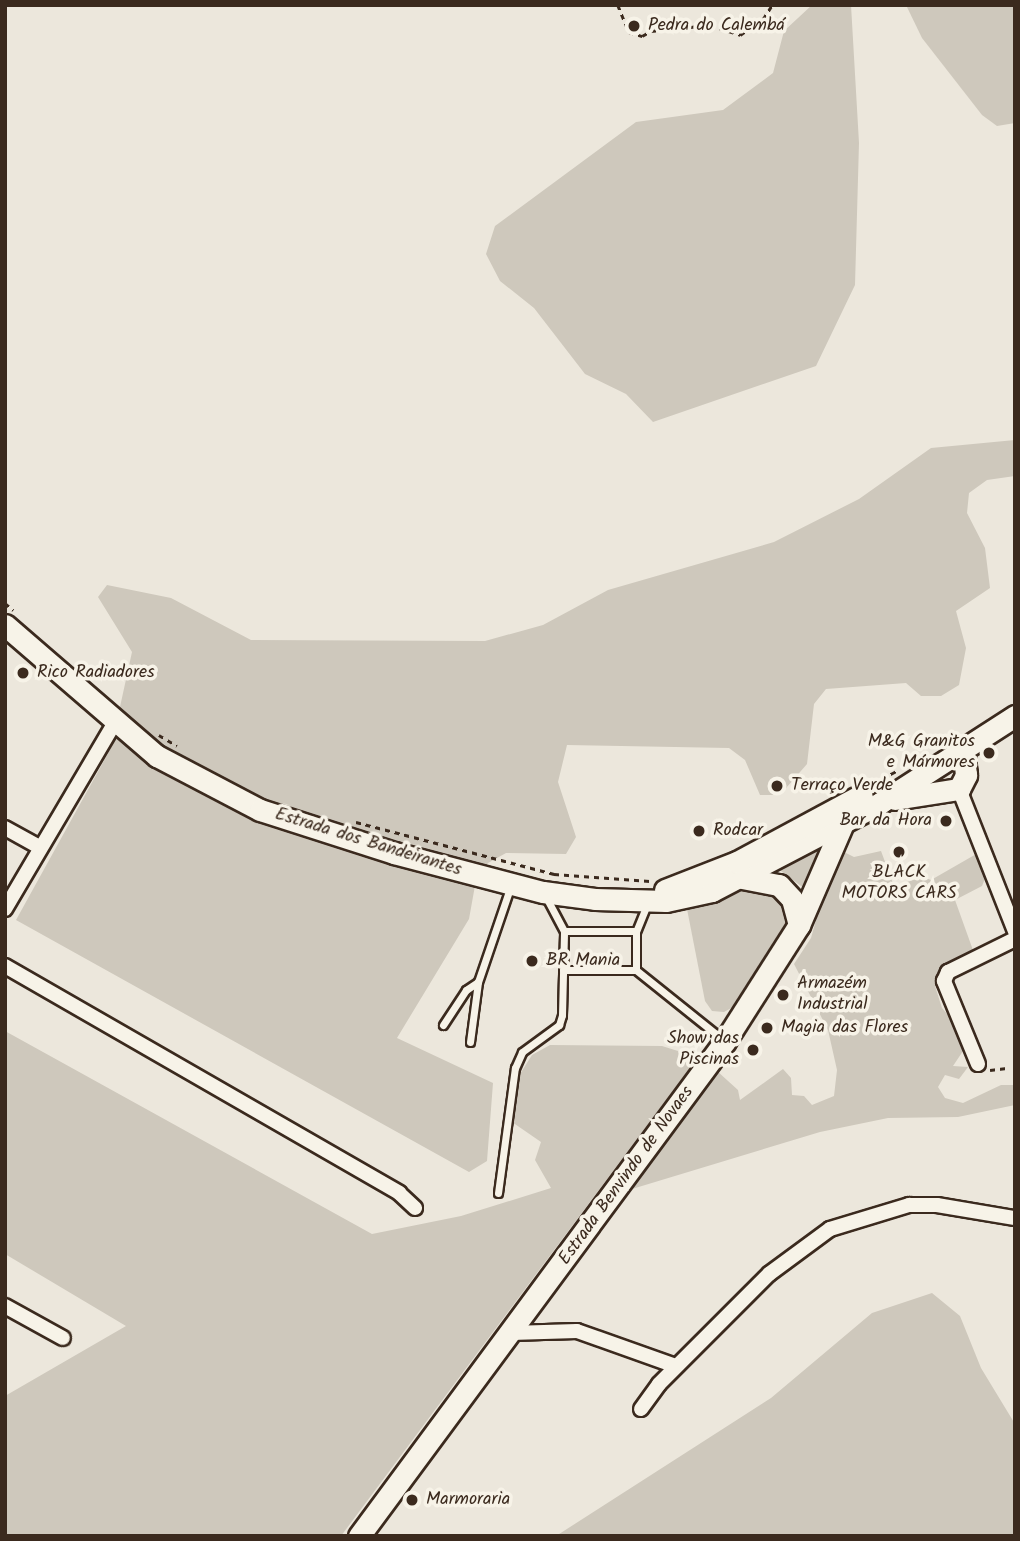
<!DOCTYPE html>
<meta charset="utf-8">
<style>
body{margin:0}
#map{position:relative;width:1020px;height:1541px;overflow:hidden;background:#ece7dc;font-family:Kalam,sans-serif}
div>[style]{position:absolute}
.green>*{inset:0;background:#cec8bc}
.path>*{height:2.5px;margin-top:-1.25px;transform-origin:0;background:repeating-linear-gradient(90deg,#3b2a1e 0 5px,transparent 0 10px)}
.roads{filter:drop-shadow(2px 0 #3b2a1e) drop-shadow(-2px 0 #3b2a1e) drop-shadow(0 2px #3b2a1e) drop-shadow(0 -2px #3b2a1e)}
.lane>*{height:7px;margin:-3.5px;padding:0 3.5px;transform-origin:3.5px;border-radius:3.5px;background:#f7f3e8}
.street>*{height:14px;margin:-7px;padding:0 7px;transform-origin:7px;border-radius:7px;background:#f7f3e8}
.secondary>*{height:21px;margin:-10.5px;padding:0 10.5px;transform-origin:10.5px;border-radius:10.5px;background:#f7f3e8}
.dots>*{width:19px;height:19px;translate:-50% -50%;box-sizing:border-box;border:4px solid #f7f3e8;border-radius:50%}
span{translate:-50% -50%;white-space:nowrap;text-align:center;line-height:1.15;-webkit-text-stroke:7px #f7f3e8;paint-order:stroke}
.poi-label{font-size:18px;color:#3b2a1e}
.left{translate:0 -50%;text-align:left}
.right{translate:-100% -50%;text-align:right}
.street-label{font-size:18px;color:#3b2a1e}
.frame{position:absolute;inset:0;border:7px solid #3b2a1e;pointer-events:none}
</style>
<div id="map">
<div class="green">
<i style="clip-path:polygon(812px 5px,851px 5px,859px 143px,855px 285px,816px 366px,653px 422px,626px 394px,585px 374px,534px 308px,500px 281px,486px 254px,495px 226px,636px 122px,723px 110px,773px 73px,784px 31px)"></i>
<i style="clip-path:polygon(906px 5px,1015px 5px,1015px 123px,997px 126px,982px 115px,922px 38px)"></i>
<i style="clip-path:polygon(1015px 440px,1015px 476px,987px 480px,969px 493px,967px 513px,985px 548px,990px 588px,956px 611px,966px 648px,959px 685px,941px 696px,921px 696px,906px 683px,826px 689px,814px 704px,807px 764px,780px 795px,760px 795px,745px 760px,729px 748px,567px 745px,558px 782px,576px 837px,566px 854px,506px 853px,488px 863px,476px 880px,469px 919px,397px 1038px,493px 1083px,487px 1161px,469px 1172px,16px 920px,111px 748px,132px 652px,98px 597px,107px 585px,171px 598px,251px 640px,485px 641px,543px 625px,608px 590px,774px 542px,859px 499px,931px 448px)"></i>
<i style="clip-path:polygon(834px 833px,805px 889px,773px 865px)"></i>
<i style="clip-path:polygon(881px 851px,894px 886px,923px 877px,931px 880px,978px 853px,986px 876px,982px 886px,955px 900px,974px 953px,936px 974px,935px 986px,942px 1008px,955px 1023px,963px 1051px,953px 1066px,968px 1067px,959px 1079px,945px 1075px,938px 1087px,945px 1098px,963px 1103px,1001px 1085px,1015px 1085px,1015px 1105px,958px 1117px,888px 1118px,820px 1132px,632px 1189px,717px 1071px,738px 1090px,740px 1100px,783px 1069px,791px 1078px,792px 1095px,804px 1096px,812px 1105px,834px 1096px,837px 1070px,828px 1030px,794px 964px,811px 938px,823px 895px,844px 852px,854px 857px)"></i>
<i style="clip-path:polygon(763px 884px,784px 894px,789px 926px,735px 1006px,724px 1012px,712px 1011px,705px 1001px,687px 909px,693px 903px)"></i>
<i style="clip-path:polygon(5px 1031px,372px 1234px,461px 1216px,551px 1188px,535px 1160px,541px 1142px,512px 1122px,520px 1074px,532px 1055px,550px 1045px,662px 1046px,678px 1051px,692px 1065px,341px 1536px,5px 1536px,5px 1396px,126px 1326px,5px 1254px)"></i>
<i style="clip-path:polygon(932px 1293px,960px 1316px,981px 1368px,1015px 1424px,1015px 1536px,556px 1536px,771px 1398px,872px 1313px)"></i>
</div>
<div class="path">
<i style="left:618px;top:5px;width:29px;rotate:68deg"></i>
<i style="left:629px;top:32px;width:14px;rotate:17deg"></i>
<i style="left:642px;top:36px;width:10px;rotate:-29deg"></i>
<i style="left:651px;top:31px;width:59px;rotate:-5.8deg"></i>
<i style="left:710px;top:25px;width:32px;rotate:18deg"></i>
<i style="left:740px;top:35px;width:28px;rotate:-35deg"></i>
<i style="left:763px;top:19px;width:17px;rotate:-57deg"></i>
<i style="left:5px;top:603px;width:11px;rotate:41deg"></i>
<i style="left:159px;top:735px;width:21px;rotate:31deg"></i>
<i style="left:873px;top:783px;width:28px;rotate:-27deg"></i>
<i style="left:356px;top:822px;width:205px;rotate:14.7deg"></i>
<i style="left:554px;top:874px;width:96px;rotate:4.2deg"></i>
<i style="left:990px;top:1070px;width:17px;rotate:-7deg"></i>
</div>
<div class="roads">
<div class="lane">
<i style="left:648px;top:902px;width:31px;rotate:112deg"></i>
<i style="left:636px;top:931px;width:39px;rotate:90deg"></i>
<i style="left:636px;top:970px;width:110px;rotate:38.7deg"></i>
<i style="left:564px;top:931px;width:72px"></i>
<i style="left:563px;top:970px;width:73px"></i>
<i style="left:443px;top:1025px;width:42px;rotate:-56.7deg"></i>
<i style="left:466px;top:990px;width:14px;rotate:-34deg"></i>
<i style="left:470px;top:1042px;width:61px;rotate:-82.4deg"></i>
<i style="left:478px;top:982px;width:99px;rotate:-71.2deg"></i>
<i style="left:498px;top:1193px;width:126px;rotate:-82.3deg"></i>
<i style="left:515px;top:1068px;width:17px;rotate:-66deg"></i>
<i style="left:522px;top:1052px;width:46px;rotate:-36.1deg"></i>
<i style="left:559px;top:1025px;width:10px;rotate:-73deg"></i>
<i style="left:562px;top:1015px;width:84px;rotate:-88.6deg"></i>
<i style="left:564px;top:931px;width:40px;rotate:-118deg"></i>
</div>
<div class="street">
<i style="left:959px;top:789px;width:153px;rotate:68.5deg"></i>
<i style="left:5px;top:828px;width:39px;rotate:29deg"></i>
<i style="left:5px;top:909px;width:217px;rotate:-59.5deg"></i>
<i style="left:5px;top:966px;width:455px;rotate:29.9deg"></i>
<i style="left:399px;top:1193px;width:22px;rotate:43deg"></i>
<i style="left:978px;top:1064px;width:90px;rotate:-112.3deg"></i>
<i style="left:944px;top:981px;width:10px;rotate:-66deg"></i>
<i style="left:948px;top:972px;width:75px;rotate:-26.2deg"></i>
<i style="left:5px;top:1306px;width:66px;rotate:28.9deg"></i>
<i style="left:511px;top:1333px;width:66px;rotate:-1.7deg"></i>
<i style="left:577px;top:1331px;width:105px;rotate:19.5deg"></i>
<i style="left:641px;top:1409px;width:31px;rotate:-54deg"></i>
<i style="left:659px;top:1384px;width:156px;rotate:-45deg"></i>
<i style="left:769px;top:1274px;width:76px;rotate:-36.4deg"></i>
<i style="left:830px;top:1229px;width:83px;rotate:-16.9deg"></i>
<i style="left:909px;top:1205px;width:28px"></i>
<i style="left:937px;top:1205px;width:79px;rotate:9.5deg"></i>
</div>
<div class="secondary">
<i style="left:5px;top:625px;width:201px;rotate:40.8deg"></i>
<i style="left:157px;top:756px;width:116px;rotate:27.7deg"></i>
<i style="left:260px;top:810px;width:141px;rotate:17.8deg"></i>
<i style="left:394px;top:853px;width:154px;rotate:14.7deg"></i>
<i style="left:543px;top:892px;width:52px;rotate:7.7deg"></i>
<i style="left:595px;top:899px;width:71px;rotate:1.6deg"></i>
<i style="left:666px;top:901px;width:47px;rotate:-12.3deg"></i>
<i style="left:712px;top:891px;width:190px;rotate:-27.6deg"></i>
<i style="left:880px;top:803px;width:161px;rotate:-32.8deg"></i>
<i style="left:895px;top:799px;width:65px;rotate:-8.9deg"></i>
<i style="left:959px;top:789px;width:16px;rotate:-63deg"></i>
<i style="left:966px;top:775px;width:27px;rotate:-96deg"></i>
<i style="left:742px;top:878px;width:38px;rotate:11deg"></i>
<i style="left:779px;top:885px;width:19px;rotate:47deg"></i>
<i style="left:792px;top:899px;width:27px;rotate:75deg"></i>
<i style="left:665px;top:890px;width:77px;rotate:-21.3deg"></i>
<i style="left:737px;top:862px;width:135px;rotate:-28.3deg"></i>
<i style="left:359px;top:1536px;width:616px;rotate:-53.52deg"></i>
<i style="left:725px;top:1041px;width:138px;rotate:-57.5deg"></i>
<i style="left:799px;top:925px;width:121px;rotate:-66.6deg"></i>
<i style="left:847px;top:814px;width:23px;rotate:-50deg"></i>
</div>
</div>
<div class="dots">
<i style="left:634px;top:26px;background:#3b2a1e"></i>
<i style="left:23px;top:673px;background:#3b2a1e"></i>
<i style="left:989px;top:753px;background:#3b2a1e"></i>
<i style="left:777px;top:786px;background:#3b2a1e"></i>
<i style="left:946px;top:821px;background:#3b2a1e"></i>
<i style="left:699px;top:831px;background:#3b2a1e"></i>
<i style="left:899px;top:852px;background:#3b2a1e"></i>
<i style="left:532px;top:961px;background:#3b2a1e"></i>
<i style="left:783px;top:995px;background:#3b2a1e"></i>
<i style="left:767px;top:1028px;background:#3b2a1e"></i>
<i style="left:753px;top:1050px;background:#3b2a1e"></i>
<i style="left:412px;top:1500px;background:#3b2a1e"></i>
</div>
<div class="poi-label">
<span class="left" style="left:648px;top:26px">Pedra do Calembá</span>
<span class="left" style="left:37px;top:673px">Rico Radiadores</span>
<span class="right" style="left:975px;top:753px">M&amp;G Granitos<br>e Mármores</span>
<span class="left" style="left:791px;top:786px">Terraço Verde</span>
<span class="right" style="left:932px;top:821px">Bar da Hora</span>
<span class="left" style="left:713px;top:831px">Rodcar</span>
<span style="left:899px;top:884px">BLACK<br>MOTORS CARS</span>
<span class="left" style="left:546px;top:961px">BR Mania</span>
<span class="left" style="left:797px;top:995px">Armazém<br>Industrial</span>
<span class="left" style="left:781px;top:1028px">Magia das Flores</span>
<span class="right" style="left:739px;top:1050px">Show das<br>Piscinas</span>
<span class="left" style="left:426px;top:1500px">Marmoraria</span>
</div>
<div class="street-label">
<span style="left:368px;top:843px;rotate:17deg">Estrada dos Bandeirantes</span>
<span style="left:627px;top:1176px;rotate:-54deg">Estrada Benvindo de Novaes</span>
</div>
<div class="frame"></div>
</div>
